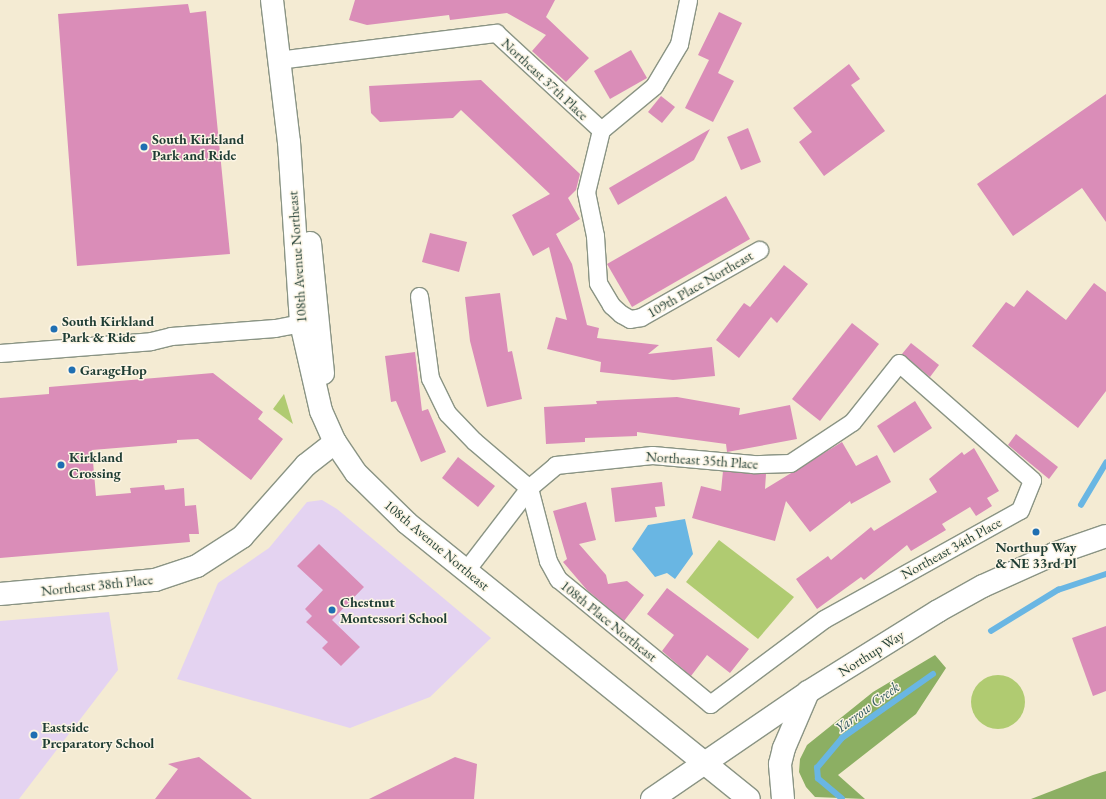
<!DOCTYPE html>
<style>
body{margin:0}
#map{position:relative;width:1106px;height:799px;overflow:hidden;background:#f4ebd3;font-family:"EB Garamond",serif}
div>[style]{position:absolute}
.built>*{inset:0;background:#e4d3f1}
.green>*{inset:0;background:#b0cb71}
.round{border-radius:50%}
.forest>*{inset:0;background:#8caf63}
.water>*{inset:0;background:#69b6e3}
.stream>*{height:5.5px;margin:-2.75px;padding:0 2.75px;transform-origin:2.75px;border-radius:2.75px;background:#69b6e3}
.building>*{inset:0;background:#da8db8}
.roads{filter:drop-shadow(1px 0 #8a9484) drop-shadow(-1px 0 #8a9484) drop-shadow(0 1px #8a9484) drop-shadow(0 -1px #8a9484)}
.street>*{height:17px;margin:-8.5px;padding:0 8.5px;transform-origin:8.5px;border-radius:8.5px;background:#fff}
.secondary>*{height:22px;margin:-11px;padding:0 11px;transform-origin:11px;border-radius:11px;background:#fff}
.dots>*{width:11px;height:11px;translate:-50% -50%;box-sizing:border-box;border:2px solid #fcf5e5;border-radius:50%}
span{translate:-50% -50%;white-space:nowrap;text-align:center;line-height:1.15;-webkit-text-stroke:3px #fcf5e5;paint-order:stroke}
.street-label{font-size:14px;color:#1f3d34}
.poi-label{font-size:14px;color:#1f3d34;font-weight:700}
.left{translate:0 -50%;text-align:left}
.water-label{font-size:15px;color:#325b60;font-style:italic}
</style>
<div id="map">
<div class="built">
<i style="clip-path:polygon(322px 500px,337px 509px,491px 638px,430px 697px,350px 728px,177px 679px,218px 583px,269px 548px,307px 502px)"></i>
<i style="clip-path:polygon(109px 612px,118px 670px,19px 799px,0 799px,0 621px)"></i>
</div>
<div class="green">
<i style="clip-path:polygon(284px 394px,293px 424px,273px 409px)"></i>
<i style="clip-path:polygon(719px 540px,794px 597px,758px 639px,686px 582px)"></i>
<i class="round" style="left:971px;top:675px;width:54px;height:54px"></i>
</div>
<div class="forest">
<i style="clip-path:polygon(935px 655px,946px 668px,916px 714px,838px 775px,865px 799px,815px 797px,806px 787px,799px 772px,800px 759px,807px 745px,873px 692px)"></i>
<i style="clip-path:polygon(1106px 771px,1106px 799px,1031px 799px,1093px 775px)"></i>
</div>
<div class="water">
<i style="clip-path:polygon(685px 519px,693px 554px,675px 579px,667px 573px,655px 577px,632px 549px,648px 525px)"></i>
</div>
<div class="stream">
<i style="left:1081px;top:505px;width:49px;rotate:-59.2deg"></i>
<i style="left:991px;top:631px;width:79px;rotate:-31.5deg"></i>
<i style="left:1058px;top:590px;width:51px;rotate:-18.4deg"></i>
<i style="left:842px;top:799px;width:31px;rotate:-140deg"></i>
<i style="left:818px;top:779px;width:11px;rotate:-95deg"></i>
<i style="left:817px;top:768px;width:39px;rotate:-50deg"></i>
<i style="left:842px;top:738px;width:111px;rotate:-35.1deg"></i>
</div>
<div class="building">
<i style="clip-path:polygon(355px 0,555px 0,546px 17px,589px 58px,566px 82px,532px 51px,546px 35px,507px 13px,450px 20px,449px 15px,367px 25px,349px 20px)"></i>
<i style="clip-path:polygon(188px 4px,190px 13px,206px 11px,230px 254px,77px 266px,58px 14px)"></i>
<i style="clip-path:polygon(719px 12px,742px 23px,718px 73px,734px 81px,713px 122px,685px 108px,709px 60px,698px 55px)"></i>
<i style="clip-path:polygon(631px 50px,647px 78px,610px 99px,594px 71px)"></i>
<i style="clip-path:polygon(849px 64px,860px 79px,851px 85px,885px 131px,824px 176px,799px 142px,812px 132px,793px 108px)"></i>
<i style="clip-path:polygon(481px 80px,580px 174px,576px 190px,568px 198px,580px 219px,556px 234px,572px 264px,587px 325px,599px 328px,597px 338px,659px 345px,648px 354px,712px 347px,715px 376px,673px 380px,600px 372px,601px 362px,547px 349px,556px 317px,567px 320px,549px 247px,533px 256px,512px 215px,550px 194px,461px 110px,453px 118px,380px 122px,371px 113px,369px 86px)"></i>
<i style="clip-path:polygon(1106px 94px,1106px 222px,1082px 188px,1013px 236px,977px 184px)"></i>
<i style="clip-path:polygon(661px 96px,675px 107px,662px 123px,648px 112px)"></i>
<i style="clip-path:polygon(748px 128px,761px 162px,741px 170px,727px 137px)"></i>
<i style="clip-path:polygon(710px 129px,694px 160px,618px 205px,609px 188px)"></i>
<i style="clip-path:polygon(726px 196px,750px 239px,632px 307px,607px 264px)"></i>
<i style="clip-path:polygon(430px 233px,467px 242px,459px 272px,422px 262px)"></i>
<i style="clip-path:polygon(784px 265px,808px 284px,777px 323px,771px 317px,739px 358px,716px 340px,744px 303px,750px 307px)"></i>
<i style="clip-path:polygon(1094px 283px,1106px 292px,1106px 391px,1078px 428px,972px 346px,1006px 302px,1014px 307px,1027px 290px,1066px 320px)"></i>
<i style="clip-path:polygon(500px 293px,508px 352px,512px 351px,522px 399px,487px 407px,470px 341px,465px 297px)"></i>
<i style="clip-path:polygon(852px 323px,879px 344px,820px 421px,792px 399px)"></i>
<i style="clip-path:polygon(911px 343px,939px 365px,930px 377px,902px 354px)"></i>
<i style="clip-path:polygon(415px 352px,422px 411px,428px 409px,446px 452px,421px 462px,396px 401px,391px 402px,385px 356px)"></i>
<i style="clip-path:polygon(213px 373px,263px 412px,258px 419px,283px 439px,251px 480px,198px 439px,177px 440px,177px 443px,92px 450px,96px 496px,131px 493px,130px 488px,164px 485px,165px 490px,184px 488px,185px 506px,196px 505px,199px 534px,189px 534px,190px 542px,0 558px,0 398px,49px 394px,49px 387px)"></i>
<i style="clip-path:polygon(677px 397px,740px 408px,739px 415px,790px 405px,797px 439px,727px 452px,726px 444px,637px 432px,637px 436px,585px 438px,585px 442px,546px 444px,544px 407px,597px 404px,596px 401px)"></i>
<i style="clip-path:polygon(915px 401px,932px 428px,894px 453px,877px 426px)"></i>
<i style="clip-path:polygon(1016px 434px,1058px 467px,1049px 479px,1008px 445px)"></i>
<i style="clip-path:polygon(842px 442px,856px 466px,877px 455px,891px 482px,851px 504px,850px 501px,810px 532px,786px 501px,775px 541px,692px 518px,701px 486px,721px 491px,723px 471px,766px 474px,765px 489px)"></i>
<i style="clip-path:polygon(974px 448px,999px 491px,987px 498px,992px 506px,976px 516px,970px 507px,942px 524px,946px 530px,911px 551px,907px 545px,864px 580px,861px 577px,817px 609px,796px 579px,828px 556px,831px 560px,871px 527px,874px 531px,937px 492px,929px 479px,962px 452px,964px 455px)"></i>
<i style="clip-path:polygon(458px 457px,495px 486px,478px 507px,442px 478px)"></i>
<i style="clip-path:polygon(662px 482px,665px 506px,655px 507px,657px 517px,615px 522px,611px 488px)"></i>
<i style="clip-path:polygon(586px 502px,596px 540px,579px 544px,606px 575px,608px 584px,627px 581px,644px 595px,624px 621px,587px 590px,563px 562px,567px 559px,553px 511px)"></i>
<i style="clip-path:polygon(319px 544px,364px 587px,332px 620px,360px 647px,341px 666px,322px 648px,328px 642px,306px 622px,312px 616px,305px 609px,323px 590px,297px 566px)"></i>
<i style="clip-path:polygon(667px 588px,749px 649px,730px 673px,707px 655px,691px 676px,662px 651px,674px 635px,647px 614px)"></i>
<i style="clip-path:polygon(1106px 626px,1106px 691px,1093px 696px,1072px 638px)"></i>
<i style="clip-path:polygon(199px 757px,252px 799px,155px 799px,178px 769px,168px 764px)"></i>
<i style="clip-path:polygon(455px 757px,477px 764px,474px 799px,369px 799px)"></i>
</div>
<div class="roads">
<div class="street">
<i style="left:278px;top:60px;width:220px;rotate:-7.1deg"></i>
<i style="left:496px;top:33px;width:143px;rotate:42.7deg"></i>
<i style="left:601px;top:130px;width:69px;rotate:-39.7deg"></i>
<i style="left:654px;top:86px;width:49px;rotate:-59.2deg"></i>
<i style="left:679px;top:44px;width:45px;rotate:-78.4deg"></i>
<i style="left:601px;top:130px;width:64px;rotate:103.6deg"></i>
<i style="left:586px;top:192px;width:45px;rotate:78.4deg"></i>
<i style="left:595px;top:236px;width:47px;rotate:86.3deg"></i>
<i style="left:598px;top:283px;width:26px;rotate:59deg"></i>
<i style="left:611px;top:305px;width:13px;rotate:42deg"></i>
<i style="left:621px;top:314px;width:10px;rotate:29deg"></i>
<i style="left:630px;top:319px;width:11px;rotate:-10deg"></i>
<i style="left:641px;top:317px;width:136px;rotate:-29.6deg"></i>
<i style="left:419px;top:296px;width:83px;rotate:82.4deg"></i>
<i style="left:430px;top:378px;width:39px;rotate:64deg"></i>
<i style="left:447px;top:413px;width:39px;rotate:46deg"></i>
<i style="left:474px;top:441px;width:72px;rotate:40.5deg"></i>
<i style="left:529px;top:488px;width:75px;rotate:75.4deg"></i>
<i style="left:548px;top:561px;width:21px;rotate:61deg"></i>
<i style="left:558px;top:579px;width:197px;rotate:39.4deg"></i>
<i style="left:710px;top:704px;width:142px;rotate:-36.7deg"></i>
<i style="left:824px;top:619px;width:224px;rotate:-29.1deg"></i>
<i style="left:1020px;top:510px;width:32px;rotate:-68deg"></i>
<i style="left:1032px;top:480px;width:177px;rotate:-138.7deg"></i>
<i style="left:899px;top:363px;width:75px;rotate:128.5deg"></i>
<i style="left:852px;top:422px;width:74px;rotate:146.5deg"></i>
<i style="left:790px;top:463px;width:37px;rotate:178deg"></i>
<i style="left:753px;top:464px;width:101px;rotate:-174.9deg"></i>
<i style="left:652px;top:455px;width:97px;rotate:174.1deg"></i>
<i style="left:556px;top:465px;width:35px;rotate:140deg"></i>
<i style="left:529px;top:488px;width:103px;rotate:127.5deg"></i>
<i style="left:0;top:353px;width:151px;rotate:-4.5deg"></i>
<i style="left:151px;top:341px;width:21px;rotate:-14deg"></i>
<i style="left:171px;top:336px;width:104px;rotate:-4.4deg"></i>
<i style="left:275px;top:328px;width:26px;rotate:-11deg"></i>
</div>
<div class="secondary">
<i style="left:272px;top:0;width:143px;rotate:83.2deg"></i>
<i style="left:289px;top:142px;width:181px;rotate:86.2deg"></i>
<i style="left:301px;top:323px;width:90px;rotate:77.2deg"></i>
<i style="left:321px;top:411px;width:34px;rotate:66deg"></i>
<i style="left:335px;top:442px;width:37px;rotate:56deg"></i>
<i style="left:356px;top:473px;width:71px;rotate:44.4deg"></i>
<i style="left:407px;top:523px;width:439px;rotate:38.9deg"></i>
<i style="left:310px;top:243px;width:131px;rotate:84.3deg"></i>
<i style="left:0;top:594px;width:156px;rotate:-5.2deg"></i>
<i style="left:155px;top:580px;width:44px;rotate:-18.4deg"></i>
<i style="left:197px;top:566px;width:54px;rotate:-32.8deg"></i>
<i style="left:242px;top:537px;width:96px;rotate:-48.4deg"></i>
<i style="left:306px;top:465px;width:37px;rotate:-38deg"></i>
<i style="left:652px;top:799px;width:189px;rotate:-34.4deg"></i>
<i style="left:808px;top:692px;width:153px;rotate:-31.9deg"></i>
<i style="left:938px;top:611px;width:51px;rotate:-29.1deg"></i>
<i style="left:983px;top:586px;width:78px;rotate:-24.3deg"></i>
<i style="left:1054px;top:554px;width:55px;rotate:-19.1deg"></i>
<i style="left:783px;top:799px;width:35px;rotate:-95deg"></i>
<i style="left:780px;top:764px;width:16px;rotate:-76deg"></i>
<i style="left:784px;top:748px;width:61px;rotate:-66.8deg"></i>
</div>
</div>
<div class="dots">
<i style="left:144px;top:147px;background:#1f6fb2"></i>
<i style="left:54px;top:329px;background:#1f6fb2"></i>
<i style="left:72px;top:370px;background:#1f6fb2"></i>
<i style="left:61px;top:465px;background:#1f6fb2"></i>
<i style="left:1036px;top:532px;background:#1f6fb2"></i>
<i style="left:332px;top:610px;background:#1f6fb2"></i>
<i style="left:34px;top:735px;background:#1f6fb2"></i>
</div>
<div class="street-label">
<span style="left:545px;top:79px;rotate:43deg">Northeast 37th Place</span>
<span style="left:297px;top:257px;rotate:-94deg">108th Avenue Northeast</span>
<span style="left:700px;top:284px;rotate:-30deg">109th Place Northeast</span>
<span style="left:702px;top:460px;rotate:4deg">Northeast 35th Place</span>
<span style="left:437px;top:545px;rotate:40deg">108th Avenue Northeast</span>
<span style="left:951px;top:548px;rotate:-29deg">Northeast 34th Place</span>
<span style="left:97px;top:585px;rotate:-6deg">Northeast 38th Place</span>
<span style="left:609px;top:621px;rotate:39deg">108th Place Northeast</span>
<span style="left:871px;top:653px;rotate:-32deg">Northup Way</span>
</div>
<div class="poi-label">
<span class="left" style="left:152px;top:147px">South Kirkland<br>Park and Ride</span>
<span class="left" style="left:62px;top:329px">South Kirkland<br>Park &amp; Ride</span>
<span class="left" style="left:80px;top:370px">GarageHop</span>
<span class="left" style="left:69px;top:465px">Kirkland<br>Crossing</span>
<span style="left:1036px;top:555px">Northup Way<br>&amp; NE 33rd Pl</span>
<span class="left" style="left:340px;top:610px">Chestnut<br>Montessori School</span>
<span class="left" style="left:42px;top:735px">Eastside<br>Preparatory School</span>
</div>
<div class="water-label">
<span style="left:867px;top:707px;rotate:-36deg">Yarrow Creek</span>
</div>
</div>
